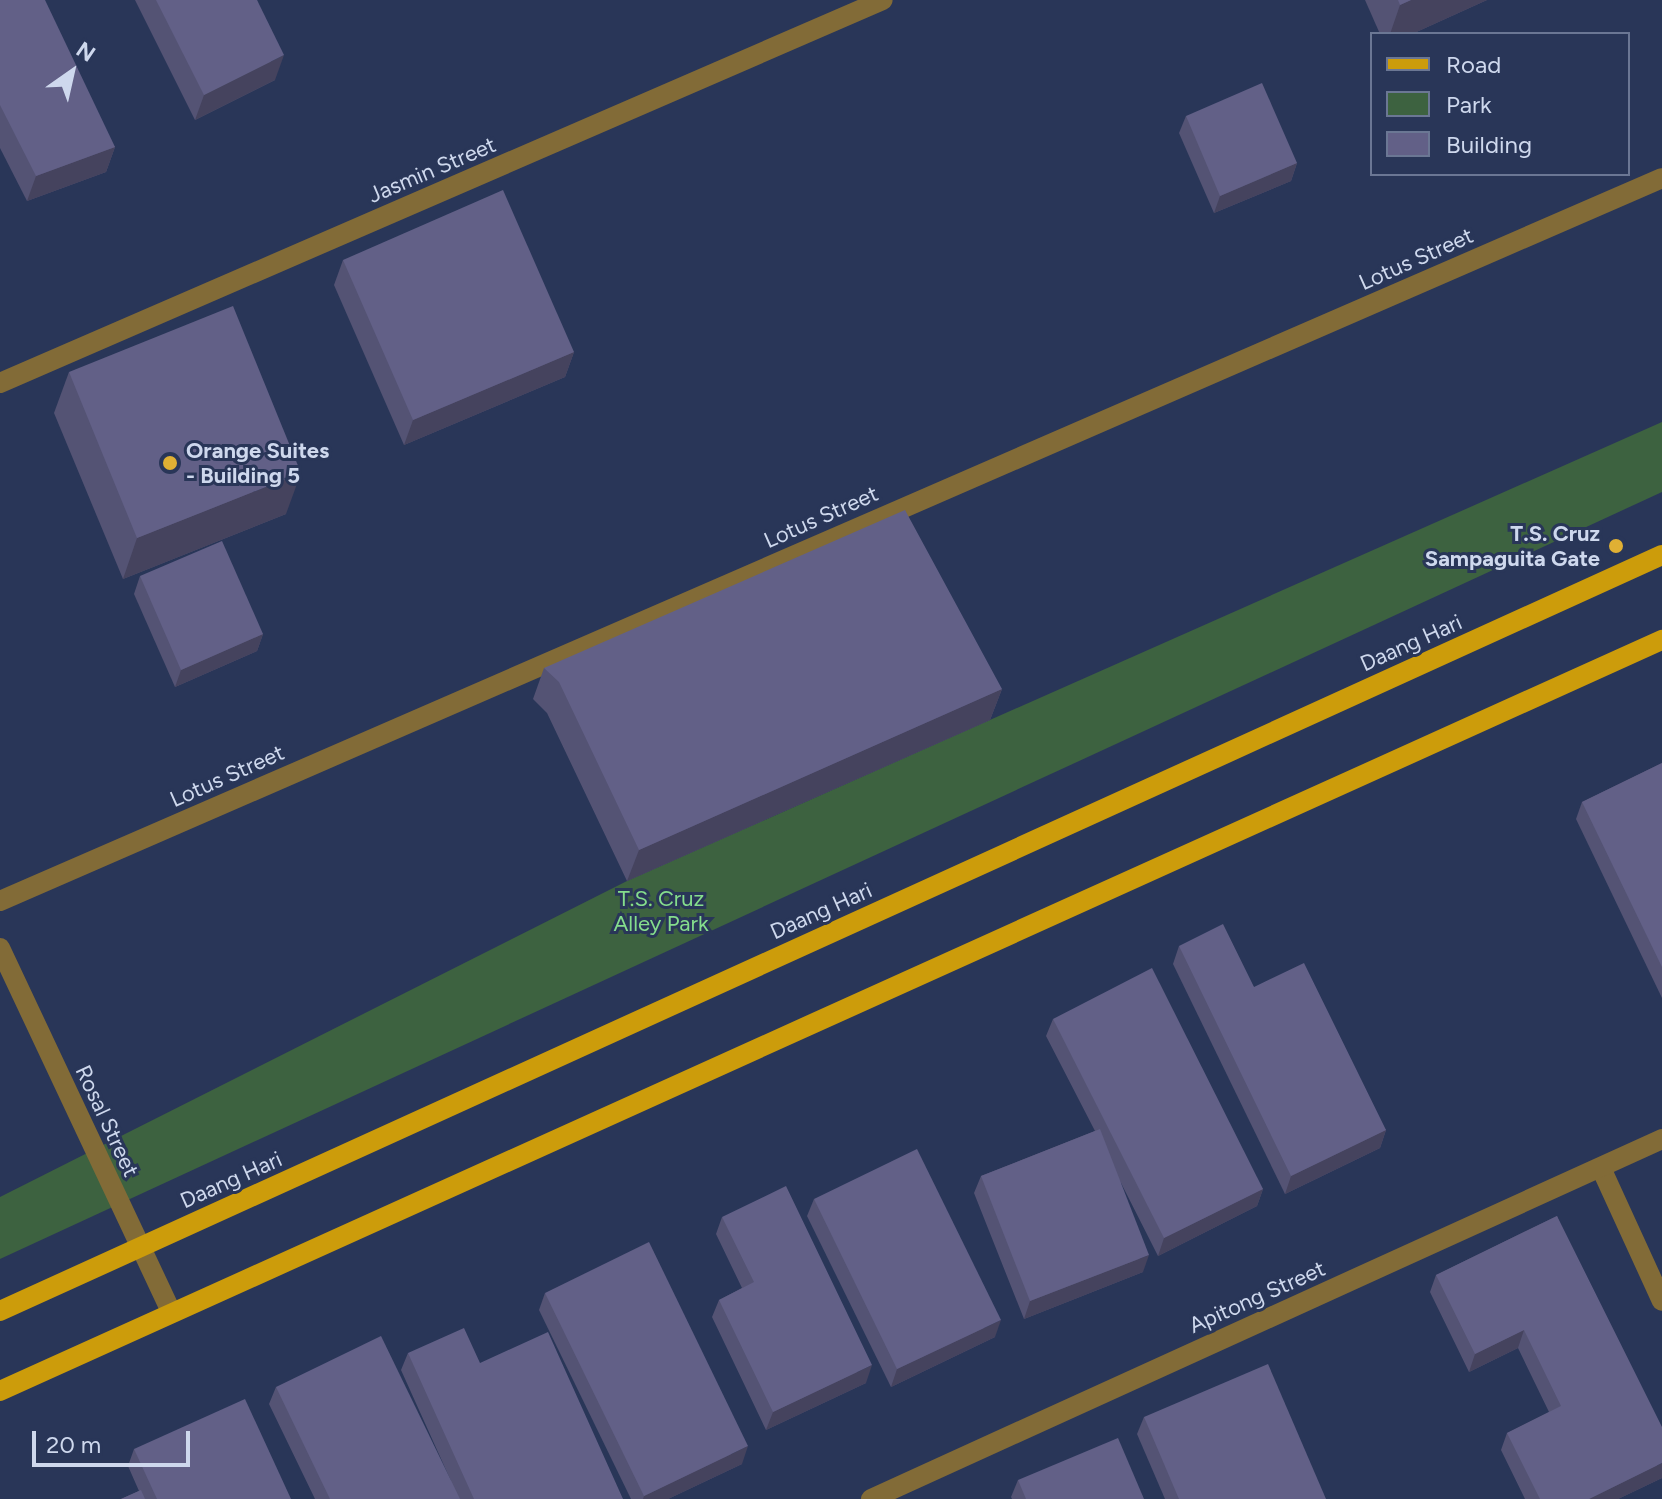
<!DOCTYPE html>
<style>
body{margin:0}
#map{position:relative;width:1662px;height:1499px;overflow:hidden;background:#293658;font-family:Figtree,sans-serif}
div>[style]{position:absolute}
.green>*{inset:0;background:#3d6240}
.minor>*{height:20px;margin:-10px;padding:0 10px;transform-origin:10px;border-radius:10px;background:#826b37}
.major>*{height:20px;margin:-10px;padding:0 10px;transform-origin:10px;border-radius:10px;background:#cc9c0b}
.wall>*{inset:0;background:#545374}
.shaded-wall>*{inset:0;background:#45435e}
.building>*{inset:0;background:#626087}
.dots>*{width:22px;height:22px;translate:-50% -50%;box-sizing:border-box;border:4px solid #293658;border-radius:50%}
span{translate:-50% -50%;white-space:nowrap;text-align:center;line-height:1.15;-webkit-text-stroke:6px #293658;paint-order:stroke}
.street-label{font-size:22px;color:#ced8ed}
.poi-label{font-size:22px;color:#ced8ed;font-weight:700}
.left{translate:0 -50%;text-align:left}
.right{translate:-100% -50%;text-align:right}
.park-label{font-size:22px;color:#85dd8c}
.legend{position:absolute;left:1370px;top:32px;width:260px;height:144px;box-sizing:border-box;background:#293658;border:2px solid #6b7794;margin:0;padding:10px 14px;list-style:none;font-size:24px;color:#ced8ed}
.legend li{display:flex;align-items:center;gap:16px;height:40px}
.legend b{width:40px;border:2px solid #6b7794}
.north{position:absolute;left:32px;top:32px;width:80px;height:80px;-webkit-text-stroke:6px #293658;paint-order:stroke;rotate:34deg;font-size:22px;font-weight:700;line-height:32px;text-align:center;color:#ced8ed}
.north::after{content:'';display:block;margin:auto;width:28px;height:36px;background:#ced8ed;clip-path:polygon(50% 0,100% 100%,50% 72%,0 100%)}
.scale{position:absolute;left:32px;top:1431px;width:158px;height:36px;box-sizing:border-box;border:4px solid #ced8ed;border-top:0;padding-left:10px;font-size:24px;line-height:28px;white-space:nowrap;color:#ced8ed;-webkit-text-stroke:6px #293658;paint-order:stroke}
</style>
<div id="map">
<div class="green">
<i style="clip-path:polygon(1662px 422px,1662px 492px,0 1259px,0 1197px,627px 881px)"></i>
</div>
<div class="minor">
<i style="left:0;top:383px;width:962px;rotate:-23.45deg"></i>
<i style="left:0;top:901px;width:1812px;rotate:-23.51deg"></i>
<i style="left:0;top:948px;width:403px;rotate:64.8deg"></i>
<i style="left:1601px;top:1168px;width:146px;rotate:65.4deg"></i>
<i style="left:871px;top:1499px;width:869px;rotate:-24.47deg"></i>
</div>
<div class="major">
<i style="left:0;top:1311px;width:1826px;rotate:-24.46deg"></i>
<i style="left:0;top:1391px;width:1824px;rotate:-24.32deg"></i>
</div>
<div class="wall">
<i style="clip-path:polygon(0 0,115px 147px,106px 172px,27px 201px,0 148px)"></i>
<i style="clip-path:polygon(135px 0,257px 0,275px 80px,195px 120px)"></i>
<i style="clip-path:polygon(1365px 0,1487px 0,1412px 34px,1380px 34px)"></i>
<i style="clip-path:polygon(1186px 116px,1297px 163px,1291px 181px,1214px 213px,1179px 133px)"></i>
<i style="clip-path:polygon(343px 260px,574px 352px,565px 377px,404px 445px,334px 285px)"></i>
<i style="clip-path:polygon(69px 372px,286px 514px,123px 579px,54px 413px)"></i>
<i style="clip-path:polygon(140px 576px,263px 634px,257px 651px,175px 687px,134px 594px)"></i>
<i style="clip-path:polygon(544px 668px,1002px 689px,990px 720px,627px 881px,547px 713px,533px 699px)"></i>
<i style="clip-path:polygon(1662px 763px,1662px 998px,1576px 819px,1582px 802px)"></i>
<i style="clip-path:polygon(1179px 946px,1254px 987px,1386px 1130px,1380px 1148px,1285px 1194px,1173px 964px)"></i>
<i style="clip-path:polygon(1053px 1019px,1263px 1189px,1257px 1206px,1158px 1256px,1120px 1181px,1143px 1272px,1024px 1319px,974px 1193px,981px 1176px,1095px 1131px,1046px 1036px)"></i>
<i style="clip-path:polygon(814px 1199px,995px 1337px,891px 1387px,807px 1216px)"></i>
<i style="clip-path:polygon(1557px 1216px,1662px 1478px,1618px 1499px,1525px 1499px,1501px 1450px,1507px 1433px,1549px 1412px,1518px 1348px,1469px 1372px,1430px 1292px,1436px 1275px)"></i>
<i style="clip-path:polygon(722px 1217px,866px 1383px,766px 1430px,712px 1317px,719px 1300px,742px 1288px,716px 1234px)"></i>
<i style="clip-path:polygon(545px 1293px,742px 1464px,668px 1499px,631px 1499px,539px 1310px)"></i>
<i style="clip-path:polygon(408px 1353px,480px 1363px,623px 1499px,315px 1499px,269px 1404px,276px 1387px,451px 1481px,401px 1370px)"></i>
<i style="clip-path:polygon(1144px 1417px,1326px 1499px,1165px 1499px,1137px 1434px)"></i>
<i style="clip-path:polygon(134px 1449px,291px 1499px,121px 1499px,139px 1491px,128px 1466px)"></i>
<i style="clip-path:polygon(1018px 1480px,1144px 1499px,1012px 1499px,1011px 1497px)"></i>
</div>
<div class="shaded-wall">
<i style="clip-path:polygon(1411px 0,1487px 0,1412px 34px,1390px 34px,1400px 5px)"></i>
<i style="clip-path:polygon(284px 55px,275px 80px,195px 120px,204px 95px)"></i>
<i style="clip-path:polygon(115px 147px,106px 172px,27px 201px,36px 176px)"></i>
<i style="clip-path:polygon(1297px 163px,1291px 181px,1214px 213px,1220px 196px)"></i>
<i style="clip-path:polygon(574px 352px,565px 377px,404px 445px,413px 420px)"></i>
<i style="clip-path:polygon(301px 473px,286px 514px,123px 579px,137px 538px)"></i>
<i style="clip-path:polygon(263px 634px,257px 651px,175px 687px,181px 670px)"></i>
<i style="clip-path:polygon(1002px 689px,990px 720px,627px 881px,639px 850px)"></i>
<i style="clip-path:polygon(1386px 1130px,1380px 1148px,1285px 1194px,1291px 1176px)"></i>
<i style="clip-path:polygon(1263px 1189px,1257px 1206px,1158px 1256px,1164px 1238px)"></i>
<i style="clip-path:polygon(1149px 1255px,1143px 1272px,1024px 1319px,1030px 1301px)"></i>
<i style="clip-path:polygon(1001px 1320px,995px 1337px,891px 1387px,897px 1369px)"></i>
<i style="clip-path:polygon(1524px 1330px,1518px 1348px,1469px 1372px,1475px 1354px)"></i>
<i style="clip-path:polygon(872px 1365px,866px 1383px,766px 1430px,773px 1412px)"></i>
<i style="clip-path:polygon(748px 1446px,742px 1464px,668px 1499px,643px 1499px,644px 1496px)"></i>
<i style="clip-path:polygon(1662px 1463px,1662px 1478px,1618px 1499px,1589px 1499px)"></i>
</div>
<div class="building">
<i style="clip-path:polygon(0 0,45px 0,115px 147px,36px 176px,0 105px)"></i>
<i style="clip-path:polygon(156px 0,257px 0,284px 55px,204px 95px)"></i>
<i style="clip-path:polygon(1398px 0,1411px 0,1400px 5px)"></i>
<i style="clip-path:polygon(1262px 83px,1297px 163px,1220px 196px,1186px 116px)"></i>
<i style="clip-path:polygon(503px 190px,574px 352px,413px 420px,343px 260px)"></i>
<i style="clip-path:polygon(233px 306px,301px 473px,137px 538px,69px 372px)"></i>
<i style="clip-path:polygon(905px 510px,1002px 689px,639px 850px,559px 682px,544px 668px)"></i>
<i style="clip-path:polygon(222px 541px,263px 634px,181px 670px,140px 576px)"></i>
<i style="clip-path:polygon(1662px 763px,1662px 967px,1582px 802px)"></i>
<i style="clip-path:polygon(1223px 924px,1254px 987px,1304px 963px,1386px 1130px,1291px 1176px,1179px 946px)"></i>
<i style="clip-path:polygon(1152px 968px,1263px 1189px,1164px 1238px,1053px 1019px)"></i>
<i style="clip-path:polygon(1100px 1129px,1149px 1255px,1030px 1301px,981px 1176px)"></i>
<i style="clip-path:polygon(917px 1149px,1001px 1320px,897px 1369px,814px 1199px)"></i>
<i style="clip-path:polygon(786px 1186px,872px 1365px,773px 1412px,719px 1300px,754px 1282px,722px 1217px)"></i>
<i style="clip-path:polygon(1557px 1216px,1662px 1427px,1662px 1463px,1589px 1499px,1540px 1499px,1507px 1433px,1561px 1406px,1524px 1330px,1475px 1354px,1436px 1275px)"></i>
<i style="clip-path:polygon(649px 1242px,748px 1446px,644px 1496px,545px 1293px)"></i>
<i style="clip-path:polygon(464px 1328px,480px 1363px,548px 1332px,623px 1499px,474px 1499px,408px 1353px)"></i>
<i style="clip-path:polygon(381px 1336px,460px 1499px,330px 1499px,276px 1387px)"></i>
<i style="clip-path:polygon(1268px 1364px,1326px 1499px,1179px 1499px,1144px 1417px)"></i>
<i style="clip-path:polygon(245px 1399px,291px 1499px,157px 1499px,134px 1449px)"></i>
<i style="clip-path:polygon(1118px 1438px,1144px 1499px,1026px 1499px,1018px 1480px)"></i>
<i style="clip-path:polygon(141px 1490px,145px 1499px,121px 1499px)"></i>
</div>
<div class="dots">
<i style="left:170px;top:463px;background:#e0b034"></i>
<i style="left:1616px;top:546px;background:#e0b034"></i>
</div>
<div class="street-label">
<span style="left:432px;top:170px;rotate:-23deg">Jasmin Street</span>
<span style="left:1416px;top:259px;rotate:-24deg">Lotus Street</span>
<span style="left:821px;top:517px;rotate:-24deg">Lotus Street</span>
<span style="left:1411px;top:643px;rotate:-24deg">Daang Hari</span>
<span style="left:227px;top:776px;rotate:-24deg">Lotus Street</span>
<span style="left:821px;top:911px;rotate:-24deg">Daang Hari</span>
<span style="left:107px;top:1121px;rotate:65deg">Rosal Street</span>
<span style="left:231px;top:1180px;rotate:-24deg">Daang Hari</span>
<span style="left:1257px;top:1297px;rotate:-24deg">Apitong Street</span>
</div>
<div class="poi-label">
<span class="left" style="left:186px;top:463px">Orange Suites<br>- Building 5</span>
<span class="right" style="left:1600px;top:546px">T.S. Cruz<br>Sampaguita Gate</span>
</div>
<div class="park-label">
<span style="left:661px;top:911px">T.S. Cruz<br>Alley Park</span>
</div>
<ul class="legend">
<li><b style="height:10px;background:#cc9c0b"></b>Road</li>
<li><b style="height:22px;background:#3d6240"></b>Park</li>
<li><b style="height:22px;background:#626087"></b>Building</li>
</ul>
<div class="north">N</div>
<div class="scale">20 m</div>
</div>
